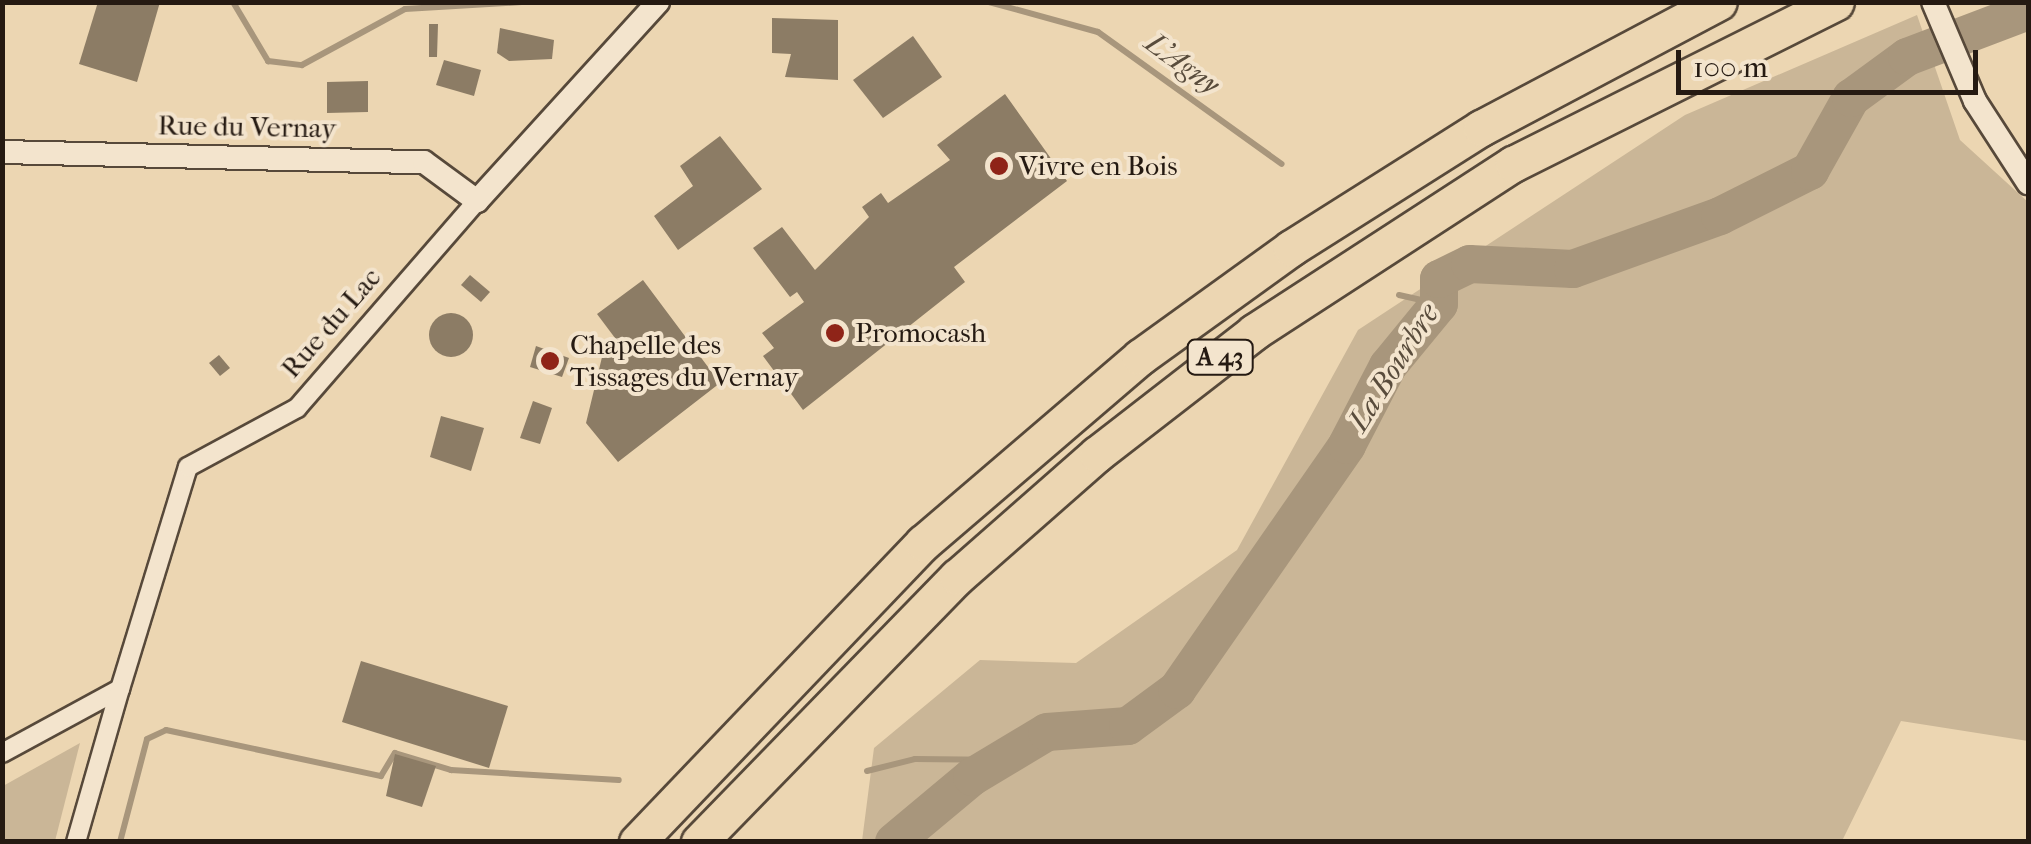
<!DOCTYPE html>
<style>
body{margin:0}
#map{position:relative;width:2031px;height:844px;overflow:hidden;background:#ecd6b2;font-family:"IM FELL French Canon",serif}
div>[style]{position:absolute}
.green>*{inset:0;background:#cab697}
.stream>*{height:6px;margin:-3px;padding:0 3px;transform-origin:3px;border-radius:3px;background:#a8967c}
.river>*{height:38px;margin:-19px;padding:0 19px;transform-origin:19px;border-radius:19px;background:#a8967c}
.building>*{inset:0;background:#8c7c65}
.round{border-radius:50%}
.roads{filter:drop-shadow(2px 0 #57493a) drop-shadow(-2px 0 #57493a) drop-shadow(0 2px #57493a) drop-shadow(0 -2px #57493a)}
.minor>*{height:18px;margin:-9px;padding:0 9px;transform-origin:9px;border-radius:9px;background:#f3e4cd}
.tertiary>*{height:22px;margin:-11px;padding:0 11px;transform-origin:11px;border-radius:11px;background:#f3e4cd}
.motorway>*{height:35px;margin:-17.5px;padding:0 17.5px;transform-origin:17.5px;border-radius:17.5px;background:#ecd6b2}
.dots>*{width:28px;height:28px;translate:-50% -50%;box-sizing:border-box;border:5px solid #f3e4cd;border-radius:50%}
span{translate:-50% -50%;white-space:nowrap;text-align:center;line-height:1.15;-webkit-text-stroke:8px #f3e4cd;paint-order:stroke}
.shield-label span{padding:2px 8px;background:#f3e4cd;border:2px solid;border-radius:8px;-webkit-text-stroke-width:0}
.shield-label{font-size:25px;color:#251a12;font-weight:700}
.street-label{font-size:28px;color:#251a12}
.poi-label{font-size:28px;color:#251a12}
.left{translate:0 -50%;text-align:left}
.water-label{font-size:30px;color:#594c3c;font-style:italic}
.frame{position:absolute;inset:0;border:5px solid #251a12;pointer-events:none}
.scale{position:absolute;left:1676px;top:50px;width:302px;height:45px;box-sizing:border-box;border:5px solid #251a12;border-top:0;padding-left:12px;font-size:30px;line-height:35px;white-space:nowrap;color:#251a12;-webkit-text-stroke:8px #f3e4cd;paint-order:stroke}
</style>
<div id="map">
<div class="green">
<i style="clip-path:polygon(1917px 15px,1960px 140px,2028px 202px,2028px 741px,1901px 721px,1842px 841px,862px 841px,874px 748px,980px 660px,1076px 663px,1237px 550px,1358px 330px,1685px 115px)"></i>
<i style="clip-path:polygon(80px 743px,55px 841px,3px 841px,3px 786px)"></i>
</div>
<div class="stream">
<i style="left:233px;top:2px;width:69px;rotate:59.3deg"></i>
<i style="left:268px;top:61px;width:34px;rotate:7deg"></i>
<i style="left:302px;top:65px;width:117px;rotate:-28.5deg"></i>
<i style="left:405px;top:9px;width:117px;rotate:-3.4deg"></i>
<i style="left:989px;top:2px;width:113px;rotate:15.4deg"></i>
<i style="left:1098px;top:32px;width:226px;rotate:35.7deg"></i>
<i style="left:1399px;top:295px;width:41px;rotate:12.7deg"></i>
<i style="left:867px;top:771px;width:49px;rotate:-14deg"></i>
<i style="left:915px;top:759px;width:95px;rotate:0.6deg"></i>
<i style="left:120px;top:842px;width:106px;rotate:-75.3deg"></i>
<i style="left:147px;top:739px;width:21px;rotate:-25deg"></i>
<i style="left:166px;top:730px;width:220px;rotate:12.1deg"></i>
<i style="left:381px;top:776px;width:27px;rotate:-59deg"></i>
<i style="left:395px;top:753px;width:59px;rotate:16.9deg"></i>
<i style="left:451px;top:770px;width:168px;rotate:3.4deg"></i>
</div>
<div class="river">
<i style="left:894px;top:842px;width:102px;rotate:-39.8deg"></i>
<i style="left:972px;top:777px;width:87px;rotate:-31deg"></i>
<i style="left:1047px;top:732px;width:81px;rotate:-4.2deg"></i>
<i style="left:1128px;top:726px;width:61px;rotate:-36.3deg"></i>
<i style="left:1177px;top:690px;width:298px;rotate:-55.2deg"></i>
<i style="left:1347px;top:445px;width:89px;rotate:-62.6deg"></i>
<i style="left:1388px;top:366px;width:80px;rotate:-50.6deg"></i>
<i style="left:1439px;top:304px;width:25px;rotate:-90deg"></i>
<i style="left:1439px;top:279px;width:34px;rotate:-26deg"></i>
<i style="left:1470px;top:264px;width:103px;rotate:2.8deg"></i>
<i style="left:1573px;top:269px;width:156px;rotate:-19.8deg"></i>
<i style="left:1720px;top:216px;width:101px;rotate:-26.6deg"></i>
<i style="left:1810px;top:171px;width:84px;rotate:-60.7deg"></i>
<i style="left:1851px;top:98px;width:69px;rotate:-36.2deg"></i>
<i style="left:1907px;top:57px;width:129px;rotate:-20.8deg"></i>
</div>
<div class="building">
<i style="clip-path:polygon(98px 2px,160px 2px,137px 82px,79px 64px)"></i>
<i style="clip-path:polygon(772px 18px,838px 20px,838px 80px,785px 77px,791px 54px,772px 53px)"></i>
<i style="clip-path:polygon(429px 24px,438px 24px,437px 57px,429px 57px)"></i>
<i style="clip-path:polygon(500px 28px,554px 40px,552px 59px,509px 61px,497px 53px)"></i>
<i style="clip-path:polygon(913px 36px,942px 77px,883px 118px,853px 80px)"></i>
<i style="clip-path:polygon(444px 60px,481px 70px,474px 96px,436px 85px)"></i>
<i style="clip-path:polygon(368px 81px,368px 112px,327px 113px,327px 82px)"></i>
<i style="clip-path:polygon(1005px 94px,1067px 181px,954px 267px,965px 282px,803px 410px,763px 356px,774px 348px,762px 333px,804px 302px,797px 292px,790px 297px,753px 248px,782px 227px,815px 270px,869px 217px,862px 207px,881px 193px,888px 203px,950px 160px,937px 145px)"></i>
<i style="clip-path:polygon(720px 136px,762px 189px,678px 250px,654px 216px,693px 186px,680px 166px)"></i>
<i style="clip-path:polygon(470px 275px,490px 292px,481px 302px,461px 285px)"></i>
<i style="clip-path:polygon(643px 280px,720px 383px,618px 462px,586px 423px,603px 353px,618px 342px,597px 314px)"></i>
<i class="round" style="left:429px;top:313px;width:44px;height:44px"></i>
<i style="clip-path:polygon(536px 346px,569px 358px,562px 377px,530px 367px)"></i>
<i style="clip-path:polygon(219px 355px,230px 368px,220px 376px,209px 363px)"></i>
<i style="clip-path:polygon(533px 401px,552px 408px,540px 444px,520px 438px)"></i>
<i style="clip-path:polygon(441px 416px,484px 428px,471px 471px,430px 457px)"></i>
<i style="clip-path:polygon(361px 661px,508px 706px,489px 768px,342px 722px)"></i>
<i style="clip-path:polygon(395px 754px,436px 766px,422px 807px,386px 796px)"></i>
</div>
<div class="roads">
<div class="minor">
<i style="left:2px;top:753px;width:134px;rotate:-28.5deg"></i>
<i style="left:120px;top:689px;width:232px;rotate:-73deg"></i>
<i style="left:188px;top:467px;width:124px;rotate:-28.4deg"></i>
<i style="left:297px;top:408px;width:274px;rotate:-49deg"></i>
<i style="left:76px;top:842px;width:159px;rotate:-74deg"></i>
</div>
<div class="tertiary">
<i style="left:1933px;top:2px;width:108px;rotate:67deg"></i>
<i style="left:1975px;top:101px;width:98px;rotate:57.1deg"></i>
<i style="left:2px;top:152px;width:422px;rotate:1.4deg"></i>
<i style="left:424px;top:162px;width:66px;rotate:36.3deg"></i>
<i style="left:477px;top:201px;width:269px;rotate:-47.7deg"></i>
</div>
<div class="motorway">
<i style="left:637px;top:842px;width:414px;rotate:-46.3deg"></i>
<i style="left:923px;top:543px;width:286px;rotate:-40.6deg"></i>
<i style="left:1140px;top:357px;width:186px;rotate:-35.8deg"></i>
<i style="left:1291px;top:248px;width:225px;rotate:-32.3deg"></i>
<i style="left:1481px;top:128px;width:269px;rotate:-27.9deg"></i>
<i style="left:699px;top:842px;width:370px;rotate:-45.8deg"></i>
<i style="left:957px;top:577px;width:186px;rotate:-41.3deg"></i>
<i style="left:1097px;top:454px;width:199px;rotate:-37.8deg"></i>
<i style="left:1254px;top:332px;width:309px;rotate:-33deg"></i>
<i style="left:1513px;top:164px;width:361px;rotate:-26.6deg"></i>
</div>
</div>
<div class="dots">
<i style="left:999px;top:166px;background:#8f2418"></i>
<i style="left:835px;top:333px;background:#8f2418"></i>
<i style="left:550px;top:361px;background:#8f2418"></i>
</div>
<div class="shield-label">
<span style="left:1220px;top:357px">A 43</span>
</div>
<div class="street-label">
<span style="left:247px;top:127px;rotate:1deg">Rue du Vernay</span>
<span style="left:331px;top:323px;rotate:-49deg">Rue du Lac</span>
</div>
<div class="poi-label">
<span class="left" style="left:1019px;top:166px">Vivre en Bois</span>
<span class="left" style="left:855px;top:333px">Promocash</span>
<span class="left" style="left:570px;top:361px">Chapelle des<br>Tissages du Vernay</span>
</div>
<div class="water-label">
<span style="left:1182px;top:64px;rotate:36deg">L'Agny</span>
<span style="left:1394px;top:368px;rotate:-58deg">La Bourbre</span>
</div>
<div class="frame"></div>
<div class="scale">100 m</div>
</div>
